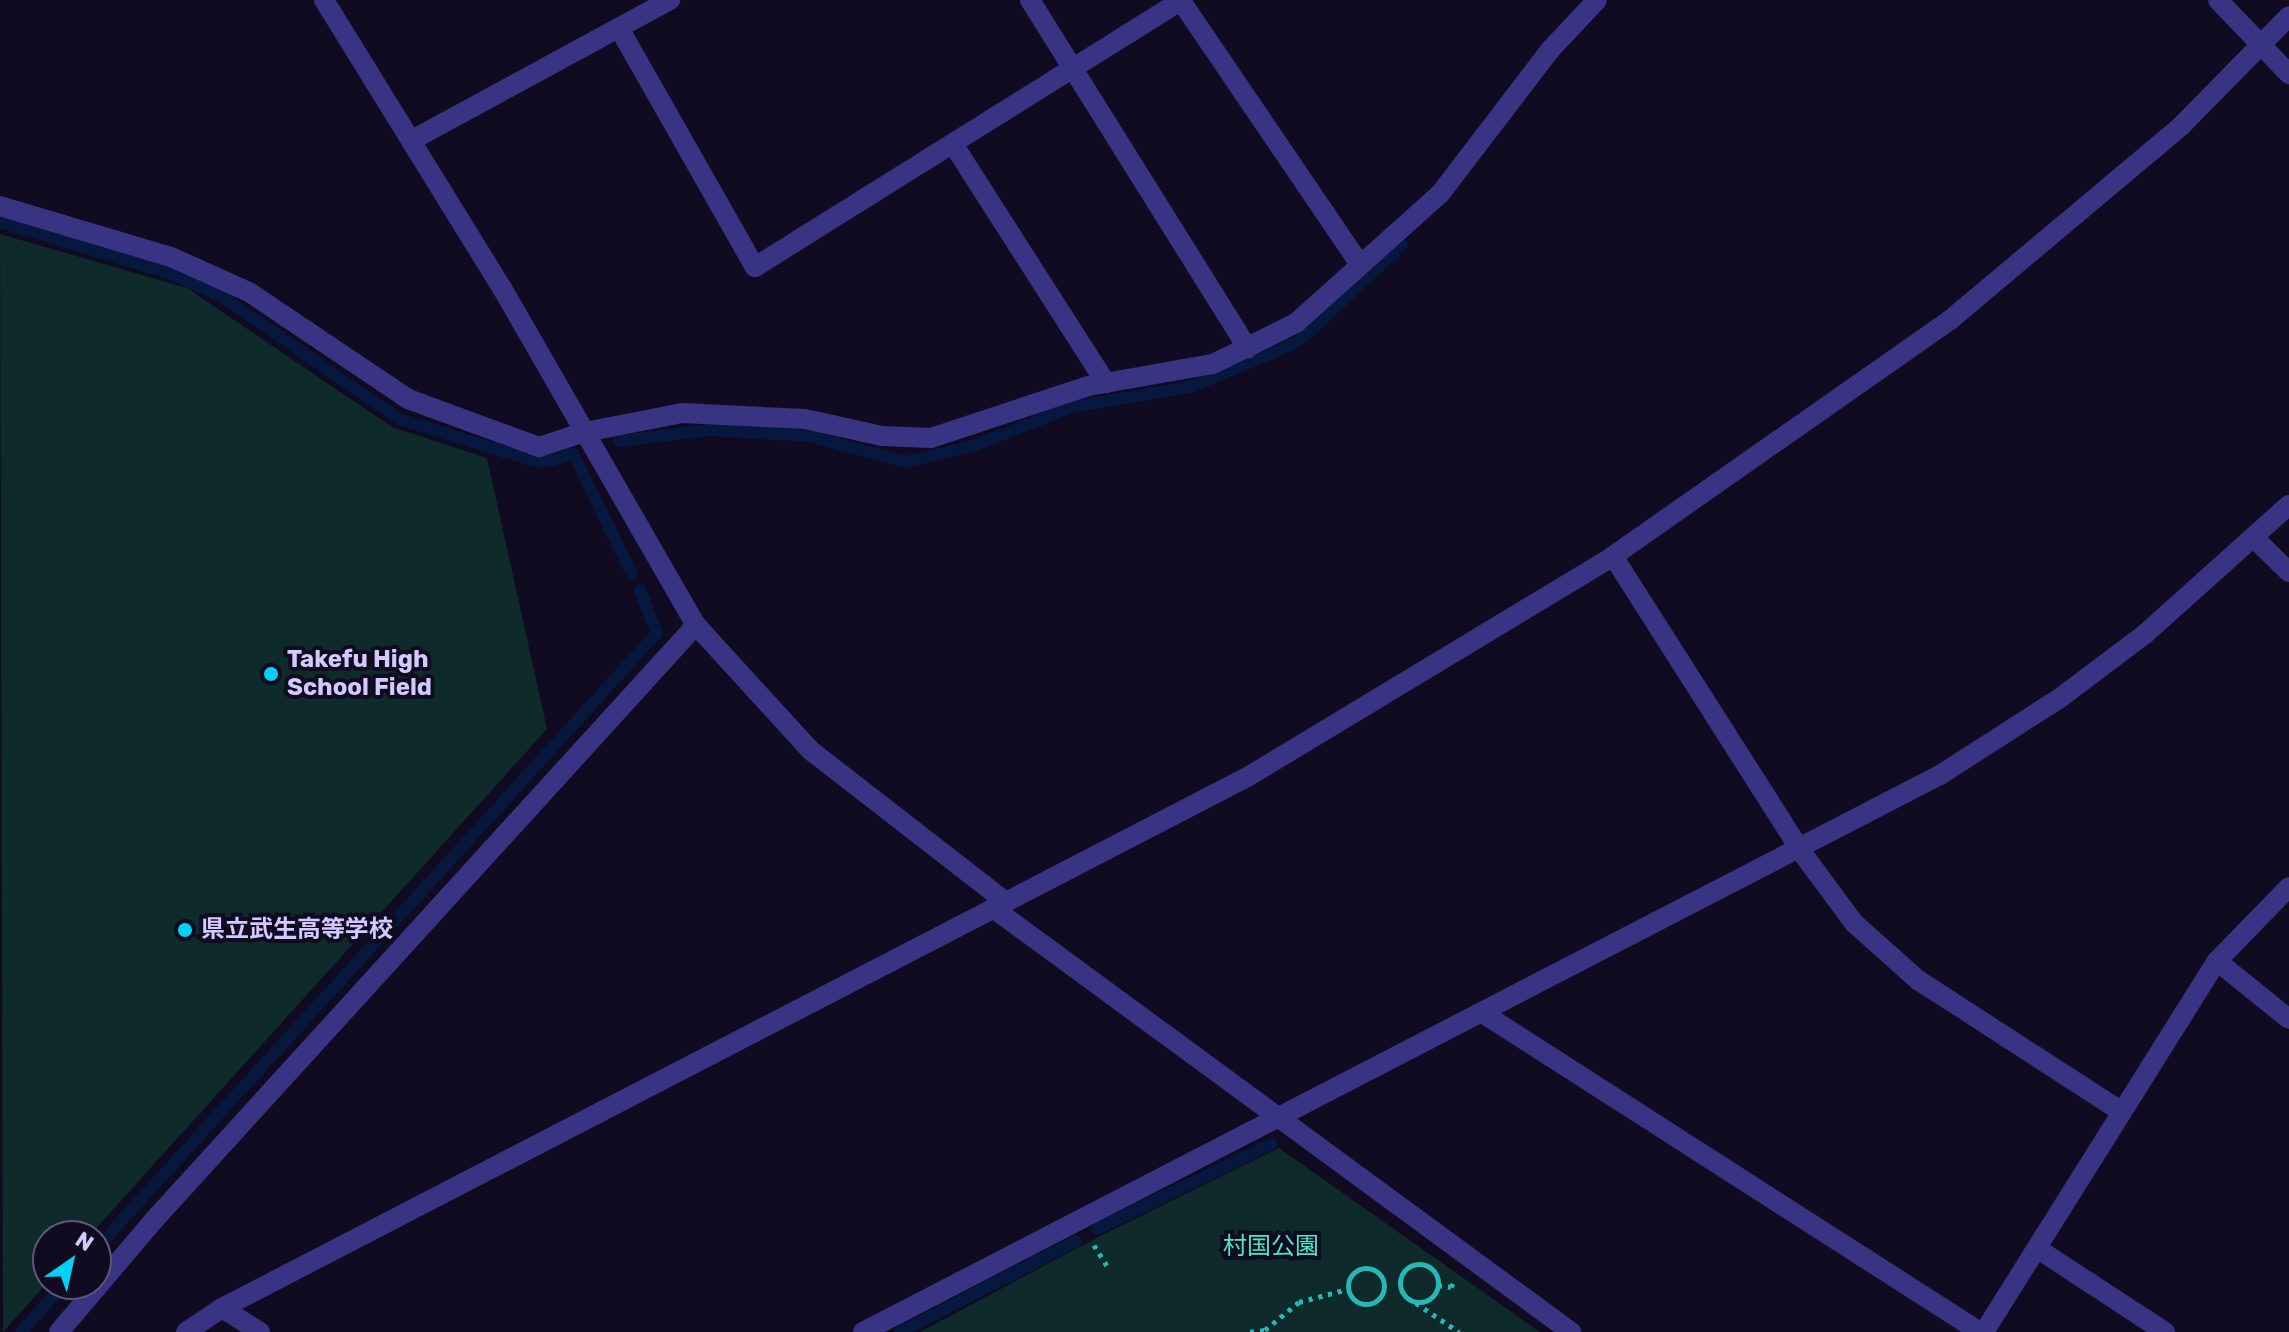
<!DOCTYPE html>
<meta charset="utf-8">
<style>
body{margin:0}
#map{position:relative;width:2289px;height:1332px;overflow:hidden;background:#100b20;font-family:Rubik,"Noto Sans JP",sans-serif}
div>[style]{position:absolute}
.green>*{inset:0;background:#0e2a2a}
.stream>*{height:12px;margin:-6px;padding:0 6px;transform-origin:6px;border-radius:6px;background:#06183e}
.path>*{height:5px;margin-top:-2.5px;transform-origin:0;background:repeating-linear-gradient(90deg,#25b8b6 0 4px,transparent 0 10px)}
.path>.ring{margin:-2.5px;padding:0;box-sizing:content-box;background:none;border:5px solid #25b8b6;border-radius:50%}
.minor>*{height:20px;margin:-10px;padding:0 10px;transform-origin:10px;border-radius:10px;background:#393383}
.tertiary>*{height:20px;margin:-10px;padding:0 10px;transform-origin:10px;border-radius:10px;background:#393383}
.dots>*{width:22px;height:22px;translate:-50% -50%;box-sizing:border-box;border:4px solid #100b20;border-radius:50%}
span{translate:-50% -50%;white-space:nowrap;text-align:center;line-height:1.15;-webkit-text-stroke:8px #100b20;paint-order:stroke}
.poi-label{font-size:24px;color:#d2caff;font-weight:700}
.left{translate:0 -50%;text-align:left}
.park-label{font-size:24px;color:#4ee7c7}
.north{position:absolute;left:32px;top:1220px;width:80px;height:80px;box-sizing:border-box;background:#100b20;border:2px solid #5e5779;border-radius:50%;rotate:34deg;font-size:22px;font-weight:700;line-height:32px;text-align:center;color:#d2caff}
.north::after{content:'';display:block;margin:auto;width:28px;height:36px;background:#00d2f5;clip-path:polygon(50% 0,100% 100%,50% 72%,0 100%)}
</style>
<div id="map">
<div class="green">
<i style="clip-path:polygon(0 234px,187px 288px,392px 427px,487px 458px,547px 729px,89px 1236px,48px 1236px,48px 1282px,3px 1332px)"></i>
<i style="clip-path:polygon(1279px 1148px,1540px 1332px,920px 1332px,1100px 1236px)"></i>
</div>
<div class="stream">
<i style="left:0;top:222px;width:177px;rotate:16.8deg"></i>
<i style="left:169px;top:273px;width:57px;rotate:23.9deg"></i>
<i style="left:221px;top:296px;width:216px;rotate:34.6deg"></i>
<i style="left:399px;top:419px;width:149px;rotate:17.2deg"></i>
<i style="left:541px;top:463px;width:33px;rotate:-16deg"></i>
<i style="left:573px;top:454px;width:134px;rotate:63.8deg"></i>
<i style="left:619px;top:441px;width:90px;rotate:-7deg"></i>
<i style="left:708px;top:430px;width:101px;rotate:3.4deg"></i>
<i style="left:809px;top:436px;width:100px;rotate:15deg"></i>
<i style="left:906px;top:462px;width:72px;rotate:-13.7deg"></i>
<i style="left:976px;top:445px;width:103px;rotate:-21.6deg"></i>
<i style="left:1072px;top:407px;width:121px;rotate:-9.5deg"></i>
<i style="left:1191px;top:387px;width:93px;rotate:-22.7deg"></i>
<i style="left:1277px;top:351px;width:25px;rotate:-26deg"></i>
<i style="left:1300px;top:340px;width:139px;rotate:-43deg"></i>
<i style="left:1097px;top:1229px;width:194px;rotate:-26deg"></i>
<i style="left:96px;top:1249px;width:833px;rotate:-47.68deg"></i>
<i style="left:657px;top:633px;width:46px;rotate:-111.6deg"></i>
<i style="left:21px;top:1332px;width:65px;rotate:-47.5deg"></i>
<i style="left:900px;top:1332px;width:198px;rotate:-27.3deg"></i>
</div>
<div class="path">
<i style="left:1094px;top:1245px;width:26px;rotate:58deg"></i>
<i class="ring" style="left:1400px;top:1264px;width:33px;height:33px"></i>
<i class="ring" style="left:1348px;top:1268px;width:31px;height:31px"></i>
<i style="left:1438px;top:1285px;width:13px;rotate:9deg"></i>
<i style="left:1451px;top:1287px;width:6px;rotate:-59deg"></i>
<i style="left:1416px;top:1303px;width:52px;rotate:34deg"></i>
<i style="left:1265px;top:1330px;width:44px;rotate:-39.5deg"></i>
<i style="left:1299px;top:1302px;width:51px;rotate:-14.9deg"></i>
<i style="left:1250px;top:1332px;width:15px;rotate:-8deg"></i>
</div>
<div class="minor">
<i style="left:324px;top:0;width:339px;rotate:58.3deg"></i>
<i style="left:502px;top:288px;width:389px;rotate:60.1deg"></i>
<i style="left:696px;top:625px;width:169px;rotate:47.6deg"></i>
<i style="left:810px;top:750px;width:247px;rotate:37.8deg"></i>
<i style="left:1030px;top:0;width:411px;rotate:58deg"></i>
<i style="left:1181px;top:1px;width:318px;rotate:55.8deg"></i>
<i style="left:619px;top:28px;width:275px;rotate:60.4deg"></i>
<i style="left:755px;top:267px;width:504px;rotate:-32.02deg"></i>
<i style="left:412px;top:140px;width:294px;rotate:-28.5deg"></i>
<i style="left:953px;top:144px;width:284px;rotate:57.4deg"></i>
<i style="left:0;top:206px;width:178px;rotate:16.6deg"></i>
<i style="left:171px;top:257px;width:85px;rotate:24.2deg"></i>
<i style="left:249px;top:292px;width:192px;rotate:33.9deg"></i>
<i style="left:408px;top:399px;width:140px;rotate:20.1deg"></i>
<i style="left:539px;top:447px;width:48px;rotate:-18.1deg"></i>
<i style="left:585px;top:432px;width:99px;rotate:-11.1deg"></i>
<i style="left:682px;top:413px;width:123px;rotate:2.8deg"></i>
<i style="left:805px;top:419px;width:79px;rotate:12.4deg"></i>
<i style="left:882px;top:436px;width:49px;rotate:2.3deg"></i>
<i style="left:931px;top:438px;width:165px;rotate:-18.3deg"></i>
<i style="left:1088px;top:386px;width:127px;rotate:-10deg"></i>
<i style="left:1213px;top:364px;width:93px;rotate:-26.3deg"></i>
<i style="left:1296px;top:323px;width:193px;rotate:-41.9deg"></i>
<i style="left:1440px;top:194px;width:183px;rotate:-52.6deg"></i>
<i style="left:1551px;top:49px;width:67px;rotate:-46.8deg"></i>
<i style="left:2256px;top:540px;width:46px;rotate:44.1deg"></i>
<i style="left:1613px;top:556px;width:348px;rotate:57.5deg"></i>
<i style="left:1800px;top:850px;width:91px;rotate:53.5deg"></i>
<i style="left:1854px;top:923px;width:86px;rotate:41.7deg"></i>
<i style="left:1918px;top:980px;width:243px;rotate:32.9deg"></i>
<i style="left:993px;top:908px;width:717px;rotate:36.26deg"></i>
<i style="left:2217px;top:961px;width:92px;rotate:38.9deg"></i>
<i style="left:1484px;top:1014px;width:589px;rotate:32.67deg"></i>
<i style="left:2038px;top:1249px;width:152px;rotate:33.2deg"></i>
<i style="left:59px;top:1332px;width:147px;rotate:-49.7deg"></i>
<i style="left:154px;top:1220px;width:805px;rotate:-47.67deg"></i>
<i style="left:863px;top:1332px;width:1213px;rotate:-27.35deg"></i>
<i style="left:1940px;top:775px;width:143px;rotate:-32.7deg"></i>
<i style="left:2060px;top:698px;width:106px;rotate:-37deg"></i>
<i style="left:2145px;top:634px;width:193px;rotate:-41.9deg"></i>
<i style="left:1984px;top:1332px;width:438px;rotate:-57.9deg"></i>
<i style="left:2217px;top:961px;width:103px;rotate:-45.8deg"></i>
</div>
<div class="tertiary">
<i style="left:2218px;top:0;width:103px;rotate:46.2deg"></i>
<i style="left:222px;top:1308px;width:45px;rotate:32.3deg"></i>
<i style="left:186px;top:1332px;width:43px;rotate:-33.7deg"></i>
<i style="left:222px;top:1308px;width:1157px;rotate:-27.38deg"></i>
<i style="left:1249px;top:776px;width:425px;rotate:-31.1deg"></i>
<i style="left:1613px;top:556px;width:411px;rotate:-35deg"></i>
<i style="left:1950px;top:320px;width:302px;rotate:-40deg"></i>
<i style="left:2181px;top:126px;width:154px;rotate:-45.5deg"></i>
</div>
<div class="dots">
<i style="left:271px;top:674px;background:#00d2f5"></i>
<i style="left:185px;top:930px;background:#00d2f5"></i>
</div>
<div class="poi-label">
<span class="left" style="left:287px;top:674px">Takefu High<br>School Field</span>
<span class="left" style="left:201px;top:930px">県立武生高等学校</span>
</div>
<div class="park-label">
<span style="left:1271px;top:1247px">村国公園</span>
</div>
<div class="north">N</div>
</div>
